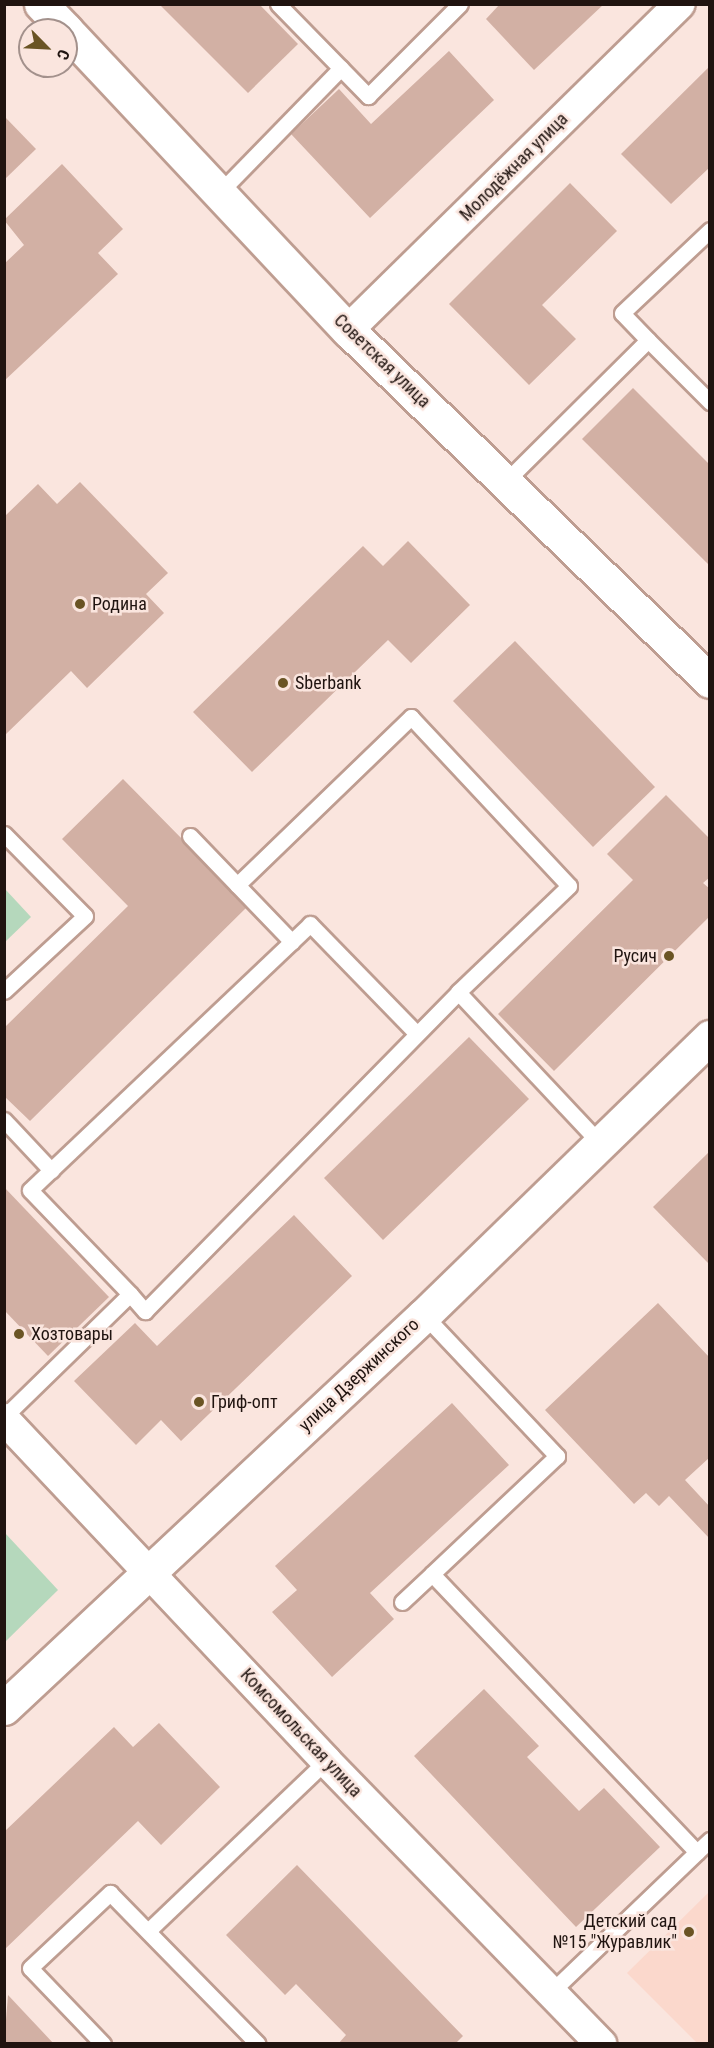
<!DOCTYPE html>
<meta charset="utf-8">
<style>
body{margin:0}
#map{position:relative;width:714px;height:2048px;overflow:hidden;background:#fae5de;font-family:"Roboto Condensed",sans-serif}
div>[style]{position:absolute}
.built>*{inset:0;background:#fbd8cc}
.green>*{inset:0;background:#b5d8bc}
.building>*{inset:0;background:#d2b0a4}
.roads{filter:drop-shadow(2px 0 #be9d91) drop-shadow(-2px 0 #be9d91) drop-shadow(0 2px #be9d91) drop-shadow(0 -2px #be9d91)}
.lane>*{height:15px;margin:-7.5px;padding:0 7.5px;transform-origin:7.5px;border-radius:7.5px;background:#fff}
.street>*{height:30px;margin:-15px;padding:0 15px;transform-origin:15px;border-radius:15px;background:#fff}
.secondary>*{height:33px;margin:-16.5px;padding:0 16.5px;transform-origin:16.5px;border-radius:16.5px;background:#fff}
.dots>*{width:16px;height:16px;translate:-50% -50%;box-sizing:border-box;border:3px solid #fae5de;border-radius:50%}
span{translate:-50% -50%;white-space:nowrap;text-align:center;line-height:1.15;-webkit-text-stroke:5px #fae5de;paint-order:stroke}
.street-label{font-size:18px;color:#201410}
.poi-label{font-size:18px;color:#201410}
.left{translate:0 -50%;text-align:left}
.right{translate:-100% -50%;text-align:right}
.frame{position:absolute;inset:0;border:6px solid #201410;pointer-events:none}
.north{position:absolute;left:18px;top:18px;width:60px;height:60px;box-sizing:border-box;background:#fae5de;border:2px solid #a3918c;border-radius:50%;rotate:114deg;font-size:16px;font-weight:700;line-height:24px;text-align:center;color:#201410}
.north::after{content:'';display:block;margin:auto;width:21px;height:27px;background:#6a5424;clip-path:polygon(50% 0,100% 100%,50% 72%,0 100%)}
</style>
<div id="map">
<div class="built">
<i style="clip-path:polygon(709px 1892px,709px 2043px,697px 2043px,627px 1973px)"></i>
</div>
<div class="green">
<i style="clip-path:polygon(5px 889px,31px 917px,5px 942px)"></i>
<i style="clip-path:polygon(5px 1533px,58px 1590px,5px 1642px)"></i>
</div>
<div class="building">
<i style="clip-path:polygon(159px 4px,259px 4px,298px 44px,248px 93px)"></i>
<i style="clip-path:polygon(500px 4px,604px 4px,534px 70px,486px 19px)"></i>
<i style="clip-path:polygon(449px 51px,494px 100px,370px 218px,291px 134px,339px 89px,371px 124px)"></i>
<i style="clip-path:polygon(710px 66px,710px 167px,671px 204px,621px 154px)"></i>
<i style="clip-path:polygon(4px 116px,36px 149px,4px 180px)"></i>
<i style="clip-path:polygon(62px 164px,123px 229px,98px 253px,118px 274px,4px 381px,4px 264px,24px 245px,4px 220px)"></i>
<i style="clip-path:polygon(570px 183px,617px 231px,542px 305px,576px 339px,529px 385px,449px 304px)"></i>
<i style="clip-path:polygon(633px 388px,710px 465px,710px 566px,582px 439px)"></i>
<i style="clip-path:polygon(80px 482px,168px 573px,146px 594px,164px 613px,87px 688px,71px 671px,4px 736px,4px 517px,38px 484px,57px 504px)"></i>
<i style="clip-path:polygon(408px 541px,470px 605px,411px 663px,388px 640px,252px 772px,193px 712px,363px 546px,383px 566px)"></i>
<i style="clip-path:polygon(515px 641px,655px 787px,593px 847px,453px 701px)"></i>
<i style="clip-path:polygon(123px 779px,248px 906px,30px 1121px,4px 1096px,4px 1028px,128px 906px,62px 839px)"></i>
<i style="clip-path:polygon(666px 795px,710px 839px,710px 877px,703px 883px,710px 889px,710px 916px,554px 1071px,498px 1014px,633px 880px,607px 854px)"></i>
<i style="clip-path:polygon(469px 1037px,529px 1099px,383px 1240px,324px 1178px)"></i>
<i style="clip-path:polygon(710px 1151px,710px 1265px,653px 1207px)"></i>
<i style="clip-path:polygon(4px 1187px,109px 1297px,48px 1356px,4px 1310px)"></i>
<i style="clip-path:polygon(294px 1215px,352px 1276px,181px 1441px,161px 1420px,136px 1445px,74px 1381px,135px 1323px,157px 1346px)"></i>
<i style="clip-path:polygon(658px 1303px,710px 1358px,710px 1457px,685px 1480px,710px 1507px,710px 1539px,669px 1496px,659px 1506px,646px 1493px,634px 1504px,545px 1410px)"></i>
<i style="clip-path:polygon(452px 1403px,509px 1465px,370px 1593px,394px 1619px,332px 1677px,272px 1612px,297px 1590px,275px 1566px)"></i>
<i style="clip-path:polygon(484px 1689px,539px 1746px,527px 1757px,579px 1811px,604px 1788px,660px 1847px,576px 1927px,414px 1756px)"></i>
<i style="clip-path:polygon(159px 1723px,220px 1787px,161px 1845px,138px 1821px,4px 1950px,4px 1832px,114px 1727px,133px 1747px)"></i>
<i style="clip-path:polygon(297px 1865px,463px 2036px,455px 2044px,338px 2044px,346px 2035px,296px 1984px,285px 1995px,226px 1935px)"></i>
<i style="clip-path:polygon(8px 1995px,54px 2044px,4px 2044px)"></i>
</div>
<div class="roads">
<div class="lane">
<i style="left:278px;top:4px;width:129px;rotate:45.6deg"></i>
<i style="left:368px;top:96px;width:130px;rotate:-45deg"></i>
<i style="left:220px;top:192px;width:173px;rotate:-45.7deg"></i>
<i style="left:648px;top:340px;width:37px;rotate:-134deg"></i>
<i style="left:622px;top:313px;width:121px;rotate:-43.3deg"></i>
<i style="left:506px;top:481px;width:200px;rotate:-44.8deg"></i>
<i style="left:648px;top:340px;width:88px;rotate:45deg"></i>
<i style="left:4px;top:834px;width:115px;rotate:45.4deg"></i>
<i style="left:85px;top:916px;width:110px;rotate:137.2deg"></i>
<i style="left:190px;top:836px;width:147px;rotate:46.1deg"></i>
<i style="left:237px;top:885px;width:242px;rotate:-44deg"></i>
<i style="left:411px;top:717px;width:231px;rotate:46.9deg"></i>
<i style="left:569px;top:886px;width:153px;rotate:136.3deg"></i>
<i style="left:458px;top:992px;width:207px;rotate:46.8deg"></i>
<i style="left:4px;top:1120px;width:69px;rotate:46.8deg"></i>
<i style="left:130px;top:1294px;width:23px;rotate:49deg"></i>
<i style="left:145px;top:1311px;width:447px;rotate:-45.5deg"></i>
<i style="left:424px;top:1315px;width:194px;rotate:46.7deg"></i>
<i style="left:557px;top:1456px;width:172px;rotate:136.7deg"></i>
<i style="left:432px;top:1574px;width:384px;rotate:46.4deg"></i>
<i style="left:697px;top:1852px;width:199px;rotate:136.2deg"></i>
<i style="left:4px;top:1417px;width:176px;rotate:-44.3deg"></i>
<i style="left:130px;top:1294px;width:144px;rotate:-133.9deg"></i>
<i style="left:30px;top:1190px;width:386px;rotate:-43.5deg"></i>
<i style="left:310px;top:924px;width:152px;rotate:45.8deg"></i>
<i style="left:402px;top:1602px;width:41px;rotate:-43deg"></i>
<i style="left:697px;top:1852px;width:18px;rotate:-43deg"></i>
<i style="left:148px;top:1931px;width:246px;rotate:-43.7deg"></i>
<i style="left:103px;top:2044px;width:105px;rotate:-133.8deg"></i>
<i style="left:30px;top:1968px;width:110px;rotate:-43.2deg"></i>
<i style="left:110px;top:1893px;width:211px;rotate:45.6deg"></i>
</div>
<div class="street">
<i style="left:348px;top:330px;width:465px;rotate:-44.5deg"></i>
<i style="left:4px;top:1419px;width:470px;rotate:46.7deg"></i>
<i style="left:326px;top:1761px;width:395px;rotate:45.8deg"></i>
</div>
<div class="secondary">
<i style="left:41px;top:4px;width:36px;rotate:46deg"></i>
<i style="left:66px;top:30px;width:412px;rotate:46.8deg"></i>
<i style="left:348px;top:330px;width:504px;rotate:44.12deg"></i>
<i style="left:4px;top:1708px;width:575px;rotate:-43.1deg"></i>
<i style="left:424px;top:1315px;width:399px;rotate:-44.2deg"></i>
</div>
</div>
<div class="dots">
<i style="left:80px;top:604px;background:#6a5424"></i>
<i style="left:283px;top:683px;background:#6a5424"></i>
<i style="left:669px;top:956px;background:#6a5424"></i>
<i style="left:19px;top:1334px;background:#6a5424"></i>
<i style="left:199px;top:1402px;background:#6a5424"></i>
<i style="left:689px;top:1932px;background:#6a5424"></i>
</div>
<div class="street-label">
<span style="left:514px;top:167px;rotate:-45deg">Молодёжная улица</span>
<span style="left:382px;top:361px;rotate:44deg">Советская улица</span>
<span style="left:359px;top:1375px;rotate:-43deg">улица Дзержинского</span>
<span style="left:301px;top:1733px;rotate:47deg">Комсомольская улица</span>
</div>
<div class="poi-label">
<span class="left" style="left:92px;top:604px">Родина</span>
<span class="left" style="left:295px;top:683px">Sberbank</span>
<span class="right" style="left:657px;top:956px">Русич</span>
<span class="left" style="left:31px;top:1334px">Хозтовары</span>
<span class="left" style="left:211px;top:1402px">Гриф-опт</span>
<span class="right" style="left:677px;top:1932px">Детский сад<br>№15 "Журавлик"</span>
</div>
<div class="frame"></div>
<div class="north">С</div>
</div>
